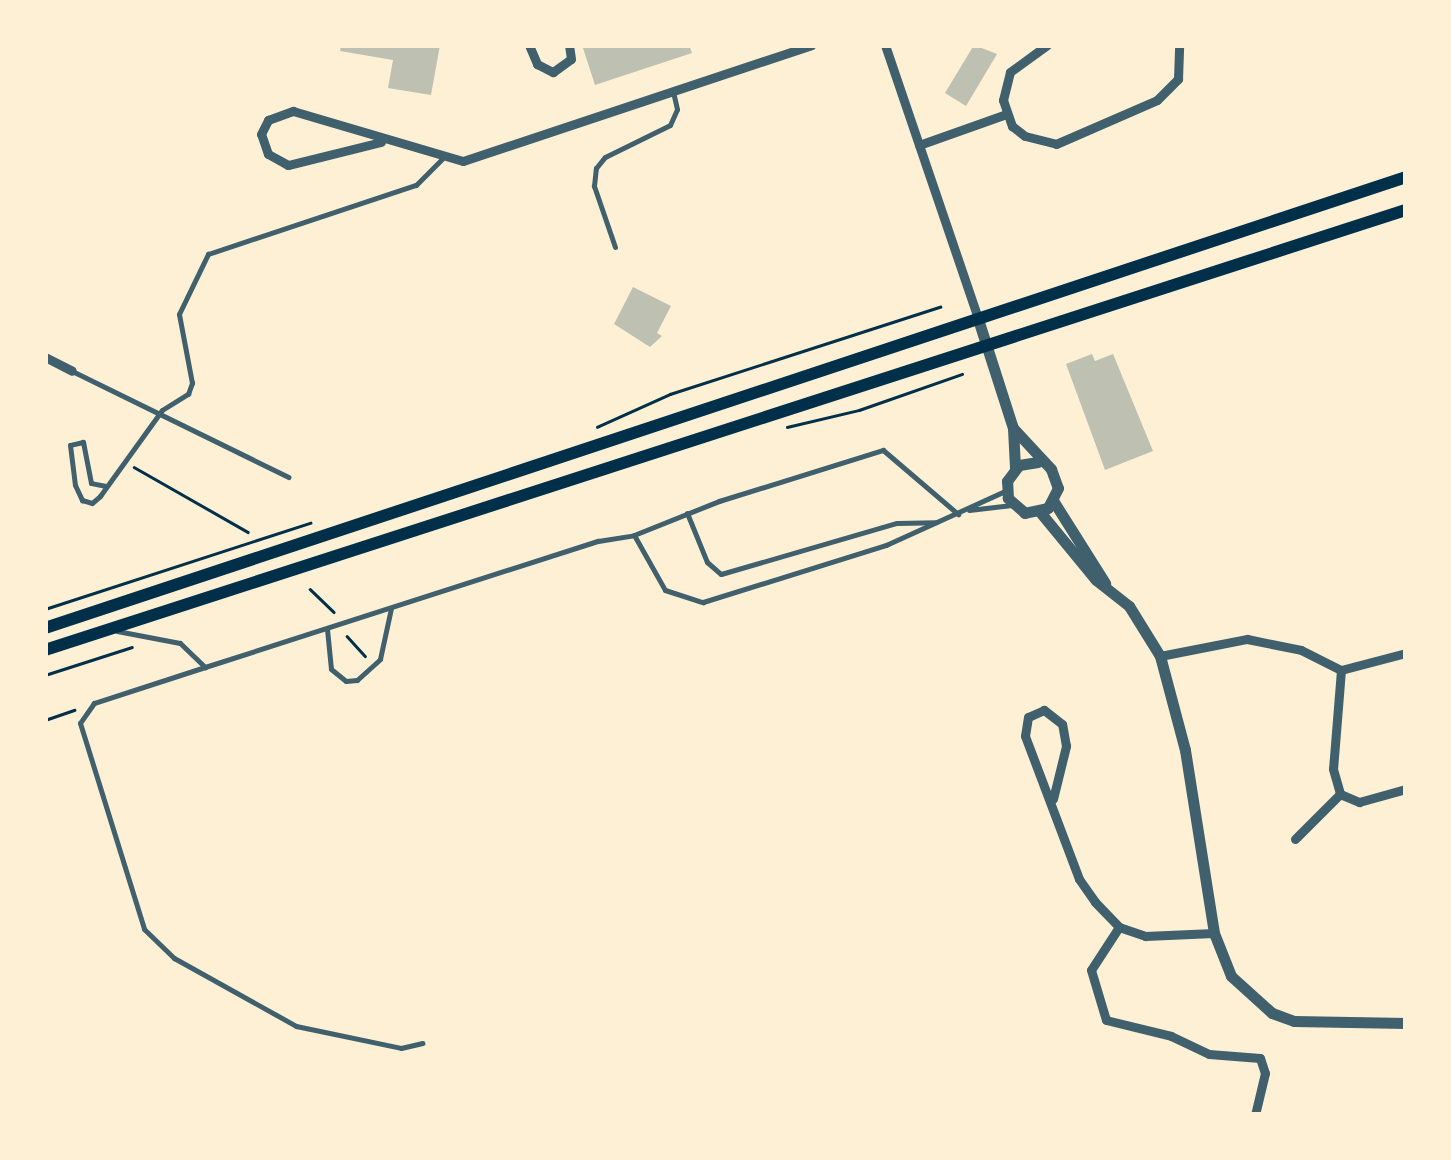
<!DOCTYPE html>
<style>
body{margin:0}
#map{position:relative;width:1451px;height:1160px;overflow:hidden;background:#fdf0d5;font-family:"Fira Sans Condensed",sans-serif}
div>[style]{position:absolute}
.building>*{inset:0;background:#bec0b2}
.path>*{height:2.5px;margin:-1.25px;padding:0 1.25px;transform-origin:1.25px;border-radius:1.25px;background:#003049}
.service>*{height:5px;margin:-2.5px;padding:0 2.5px;transform-origin:2.5px;border-radius:2.5px;background:#3f606c}
.minor>*{height:9px;margin:-4.5px;padding:0 4.5px;transform-origin:4.5px;border-radius:4.5px;background:#3f606c}
.tertiary>*{height:11px;margin:-5.5px;padding:0 5.5px;transform-origin:5.5px;border-radius:5.5px;background:#3f606c}
.secondary>*{height:12px;margin:-6px;padding:0 6px;transform-origin:6px;border-radius:6px;background:#003049}
span{translate:-50% -50%;white-space:nowrap;text-align:center;line-height:1.15;-webkit-text-stroke:10px #fdf0d5;paint-order:stroke}
.frame{position:absolute;inset:0;border:48px solid #fdf0d5;pointer-events:none}
</style>
<div id="map">
<div class="building">
<i style="clip-path:polygon(341px 45px,440px 45px,431px 95px,388px 88px,393px 60px,340px 51px)"></i>
<i style="clip-path:polygon(582px 45px,689px 45px,692px 53px,595px 85px)"></i>
<i style="clip-path:polygon(974px 45px,997px 54px,966px 106px,945px 93px)"></i>
<i style="clip-path:polygon(633px 287px,671px 306px,657px 333px,662px 336px,650px 347px,614px 324px)"></i>
<i style="clip-path:polygon(1092px 354px,1095px 361px,1113px 354px,1153px 451px,1105px 470px,1066px 364px)"></i>
</div>
<div class="path">
<i style="left:597px;top:427px;width:80px;rotate:-24.3deg"></i>
<i style="left:670px;top:394px;width:284px;rotate:-17.9deg"></i>
<i style="left:787px;top:427px;width:74px;rotate:-13.3deg"></i>
<i style="left:859px;top:410px;width:109px;rotate:-19.3deg"></i>
<i style="left:134px;top:467px;width:131px;rotate:29.7deg"></i>
<i style="left:310px;top:589px;width:33px;rotate:44deg"></i>
<i style="left:45px;top:609px;width:279px;rotate:-18deg"></i>
<i style="left:347px;top:636px;width:27px;rotate:48deg"></i>
<i style="left:45px;top:675px;width:91px;rotate:-17.8deg"></i>
<i style="left:45px;top:720px;width:31px;rotate:-19deg"></i>
</div>
<div class="service">
<i style="left:615px;top:247px;width:65px;rotate:-109deg"></i>
<i style="left:594px;top:186px;width:18px;rotate:-84deg"></i>
<i style="left:596px;top:168px;width:14px;rotate:-51deg"></i>
<i style="left:605px;top:157px;width:72px;rotate:-26.2deg"></i>
<i style="left:670px;top:125px;width:17px;rotate:-66deg"></i>
<i style="left:677px;top:109px;width:17px;rotate:-103deg"></i>
<i style="left:72px;top:371px;width:241px;rotate:26.1deg"></i>
<i style="left:106px;top:486px;width:15px;rotate:-169deg"></i>
<i style="left:91px;top:483px;width:42px;rotate:-101deg"></i>
<i style="left:83px;top:442px;width:13px;rotate:167deg"></i>
<i style="left:70px;top:445px;width:40px;rotate:82.9deg"></i>
<i style="left:75px;top:485px;width:17px;rotate:65deg"></i>
<i style="left:82px;top:500px;width:10px;rotate:17deg"></i>
<i style="left:92px;top:503px;width:11px;rotate:-41deg"></i>
<i style="left:100px;top:496px;width:106px;rotate:-54.2deg"></i>
<i style="left:162px;top:410px;width:31px;rotate:-32deg"></i>
<i style="left:188px;top:394px;width:12px;rotate:-70deg"></i>
<i style="left:192px;top:383px;width:70px;rotate:-100.7deg"></i>
<i style="left:179px;top:314px;width:67px;rotate:-64.2deg"></i>
<i style="left:208px;top:254px;width:219px;rotate:-18.4deg"></i>
<i style="left:416px;top:185px;width:37px;rotate:-45deg"></i>
<i style="left:969px;top:510px;width:43px;rotate:-6.6deg"></i>
<i style="left:687px;top:513px;width:53px;rotate:67.8deg"></i>
<i style="left:707px;top:562px;width:18px;rotate:41deg"></i>
<i style="left:721px;top:574px;width:183px;rotate:-16.2deg"></i>
<i style="left:897px;top:523px;width:39px;rotate:-1deg"></i>
<i style="left:634px;top:535px;width:63px;rotate:60.6deg"></i>
<i style="left:665px;top:590px;width:40px;rotate:18deg"></i>
<i style="left:703px;top:602px;width:192px;rotate:-17.3deg"></i>
<i style="left:886px;top:545px;width:131px;rotate:-24.4deg"></i>
<i style="left:327px;top:629px;width:40px;rotate:84.3deg"></i>
<i style="left:331px;top:669px;width:19px;rotate:39deg"></i>
<i style="left:346px;top:681px;width:11px;rotate:-5deg"></i>
<i style="left:357px;top:680px;width:31px;rotate:-42deg"></i>
<i style="left:380px;top:659px;width:52px;rotate:-77.8deg"></i>
<i style="left:117px;top:631px;width:64px;rotate:10.8deg"></i>
<i style="left:180px;top:643px;width:35px;rotate:44deg"></i>
<i style="left:205px;top:667px;width:413px;rotate:-17.8deg"></i>
<i style="left:598px;top:541px;width:36px;rotate:-9deg"></i>
<i style="left:634px;top:535px;width:92px;rotate:-21.8deg"></i>
<i style="left:719px;top:501px;width:172px;rotate:-17.3deg"></i>
<i style="left:883px;top:450px;width:99px;rotate:40.5deg"></i>
<i style="left:205px;top:667px;width:117px;rotate:162deg"></i>
<i style="left:94px;top:703px;width:24px;rotate:125deg"></i>
<i style="left:80px;top:723px;width:216px;rotate:72.7deg"></i>
<i style="left:144px;top:929px;width:42px;rotate:44deg"></i>
<i style="left:174px;top:958px;width:140px;rotate:29.1deg"></i>
<i style="left:296px;top:1026px;width:107px;rotate:11.8deg"></i>
<i style="left:401px;top:1048px;width:22px;rotate:-13deg"></i>
</div>
<div class="minor">
<i style="left:529px;top:45px;width:21px;rotate:67deg"></i>
<i style="left:537px;top:64px;width:18px;rotate:27deg"></i>
<i style="left:553px;top:72px;width:22px;rotate:-36deg"></i>
<i style="left:571px;top:59px;width:14px;rotate:-98deg"></i>
<i style="left:885px;top:45px;width:286px;rotate:71.2deg"></i>
<i style="left:1047px;top:45px;width:46px;rotate:143.9deg"></i>
<i style="left:1010px;top:72px;width:29px;rotate:104deg"></i>
<i style="left:1003px;top:100px;width:28px;rotate:71deg"></i>
<i style="left:1012px;top:126px;width:16px;rotate:38deg"></i>
<i style="left:1025px;top:136px;width:32px;rotate:14deg"></i>
<i style="left:1056px;top:144px;width:110px;rotate:-23.5deg"></i>
<i style="left:1157px;top:100px;width:30px;rotate:-45deg"></i>
<i style="left:1178px;top:79px;width:34px;rotate:-88deg"></i>
<i style="left:381px;top:142px;width:96px;rotate:166.1deg"></i>
<i style="left:288px;top:165px;width:23px;rotate:-151deg"></i>
<i style="left:268px;top:154px;width:21px;rotate:-109deg"></i>
<i style="left:261px;top:134px;width:16px;rotate:-63deg"></i>
<i style="left:268px;top:120px;width:27px;rotate:-20deg"></i>
<i style="left:293px;top:111px;width:177px;rotate:16.4deg"></i>
<i style="left:463px;top:161px;width:367px;rotate:-18.4deg"></i>
<i style="left:919px;top:145px;width:92px;rotate:-19.6deg"></i>
<i style="left:45px;top:357px;width:30px;rotate:27deg"></i>
<i style="left:1160px;top:656px;width:89px;rotate:-11.1deg"></i>
<i style="left:1247px;top:639px;width:55px;rotate:11.5deg"></i>
<i style="left:1301px;top:650px;width:45px;rotate:26.6deg"></i>
<i style="left:1341px;top:670px;width:67px;rotate:-14.7deg"></i>
<i style="left:1341px;top:670px;width:99px;rotate:94.6deg"></i>
<i style="left:1333px;top:769px;width:26px;rotate:74deg"></i>
<i style="left:1340px;top:794px;width:21px;rotate:23deg"></i>
<i style="left:1359px;top:802px;width:49px;rotate:-15.5deg"></i>
<i style="left:1053px;top:799px;width:55px;rotate:-76.2deg"></i>
<i style="left:1066px;top:746px;width:22px;rotate:-100deg"></i>
<i style="left:1062px;top:724px;width:23px;rotate:-142deg"></i>
<i style="left:1044px;top:710px;width:17px;rotate:156deg"></i>
<i style="left:1028px;top:717px;width:19px;rotate:99deg"></i>
<i style="left:1025px;top:736px;width:153px;rotate:69.3deg"></i>
<i style="left:1079px;top:879px;width:28px;rotate:55deg"></i>
<i style="left:1095px;top:902px;width:35px;rotate:46deg"></i>
<i style="left:1119px;top:927px;width:28px;rotate:19deg"></i>
<i style="left:1145px;top:936px;width:69px;rotate:-2.5deg"></i>
<i style="left:1295px;top:839px;width:64px;rotate:-45deg"></i>
<i style="left:1119px;top:927px;width:51px;rotate:123.1deg"></i>
<i style="left:1091px;top:970px;width:52px;rotate:73.3deg"></i>
<i style="left:1106px;top:1020px;width:67px;rotate:13.8deg"></i>
<i style="left:1171px;top:1036px;width:42px;rotate:25.3deg"></i>
<i style="left:1209px;top:1054px;width:51px;rotate:4.5deg"></i>
<i style="left:1260px;top:1058px;width:16px;rotate:72deg"></i>
<i style="left:1265px;top:1073px;width:43px;rotate:103.4deg"></i>
</div>
<div class="tertiary">
<i style="left:977px;top:316px;width:118px;rotate:72.2deg"></i>
<i style="left:1013px;top:428px;width:40px;rotate:87.1deg"></i>
<i style="left:1013px;top:428px;width:56px;rotate:47.2deg"></i>
<i style="left:1051px;top:469px;width:20px;rotate:70deg"></i>
<i style="left:1058px;top:488px;width:22px;rotate:117deg"></i>
<i style="left:1048px;top:508px;width:24px;rotate:168deg"></i>
<i style="left:1025px;top:513px;width:23px;rotate:-139deg"></i>
<i style="left:1008px;top:498px;width:17px;rotate:-93deg"></i>
<i style="left:1007px;top:481px;width:20px;rotate:-53deg"></i>
<i style="left:1019px;top:465px;width:19px;rotate:-9deg"></i>
<i style="left:1054px;top:502px;width:96px;rotate:57.8deg"></i>
<i style="left:1040px;top:512px;width:88px;rotate:50.5deg"></i>
<i style="left:1096px;top:580px;width:42px;rotate:38.2deg"></i>
<i style="left:1129px;top:606px;width:59px;rotate:58.2deg"></i>
<i style="left:1160px;top:656px;width:97px;rotate:75.1deg"></i>
<i style="left:1185px;top:750px;width:185px;rotate:81deg"></i>
<i style="left:1214px;top:933px;width:46px;rotate:68.4deg"></i>
<i style="left:1231px;top:976px;width:55px;rotate:42.1deg"></i>
<i style="left:1272px;top:1013px;width:23px;rotate:20deg"></i>
<i style="left:1294px;top:1021px;width:112px;rotate:1deg"></i>
</div>
<div class="secondary">
<i style="left:45px;top:628px;width:1434px;rotate:-18.33deg"></i>
<i style="left:45px;top:650px;width:1430px;rotate:-17.92deg"></i>
</div>
<div class="frame"></div>
</div>
